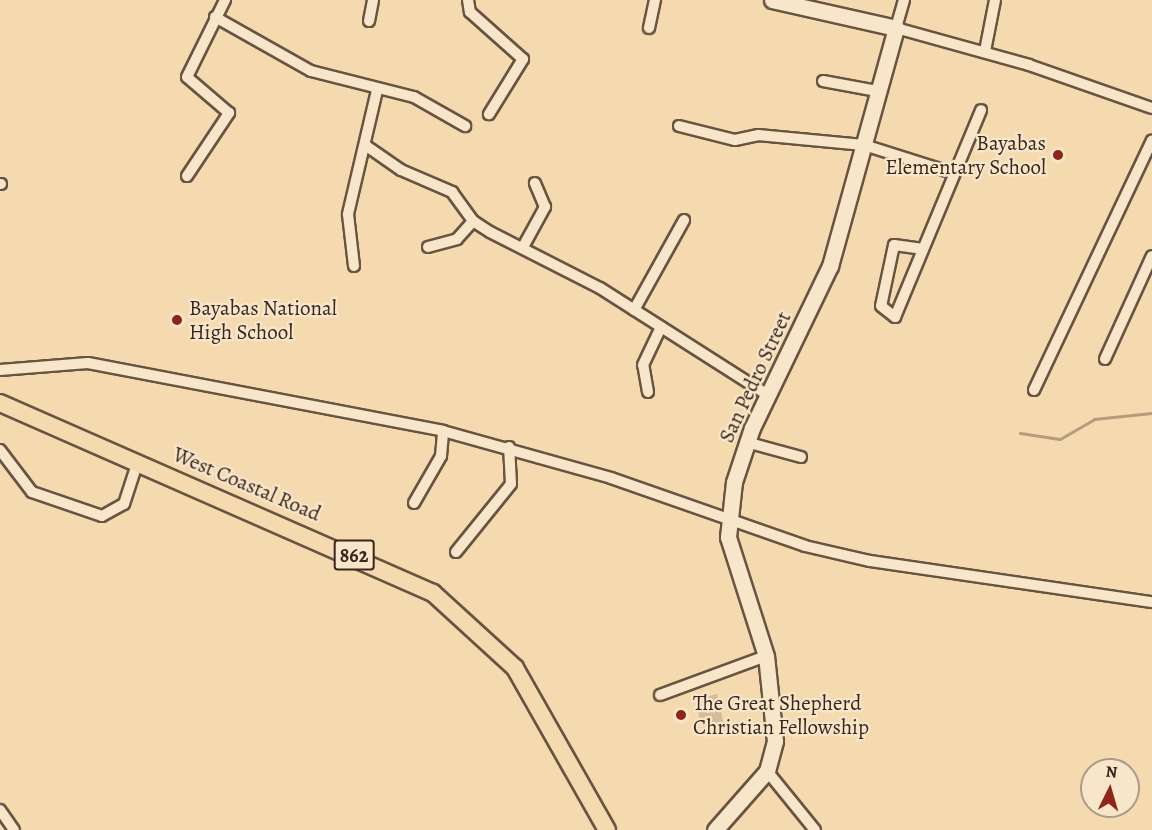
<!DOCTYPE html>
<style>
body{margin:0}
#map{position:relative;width:1152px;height:830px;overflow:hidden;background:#f5d9af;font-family:Alegreya,serif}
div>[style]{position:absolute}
.green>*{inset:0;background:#d5bb96}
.stream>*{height:3px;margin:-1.5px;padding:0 1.5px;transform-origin:1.5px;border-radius:1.5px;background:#b59c7d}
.roads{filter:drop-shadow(2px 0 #675441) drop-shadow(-2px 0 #675441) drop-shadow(0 2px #675441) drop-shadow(0 -2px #675441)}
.street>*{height:10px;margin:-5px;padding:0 5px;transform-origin:5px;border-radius:5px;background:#f8e6cb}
.secondary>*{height:15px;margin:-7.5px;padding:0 7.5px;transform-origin:7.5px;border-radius:7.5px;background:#f8e6cb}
.primary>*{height:16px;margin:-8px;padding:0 8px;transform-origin:8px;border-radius:8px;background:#f5d9af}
.dots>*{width:16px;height:16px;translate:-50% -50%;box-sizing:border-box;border:3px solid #f8e6cb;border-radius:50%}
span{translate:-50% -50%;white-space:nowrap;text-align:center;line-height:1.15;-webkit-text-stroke:4.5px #f8e6cb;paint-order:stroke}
.shield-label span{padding:2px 4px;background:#f8e6cb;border:2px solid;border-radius:4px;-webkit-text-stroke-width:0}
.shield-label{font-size:20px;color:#38271c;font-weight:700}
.poi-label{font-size:21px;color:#38271c}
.right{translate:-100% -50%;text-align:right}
.left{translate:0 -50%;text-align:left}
.street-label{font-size:21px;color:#38271c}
.north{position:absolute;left:1080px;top:758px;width:60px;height:60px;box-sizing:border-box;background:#f8e6cb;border:2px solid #ab9a85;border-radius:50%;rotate:5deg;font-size:16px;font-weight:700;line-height:24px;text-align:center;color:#38271c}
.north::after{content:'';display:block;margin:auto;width:21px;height:27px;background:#8f2418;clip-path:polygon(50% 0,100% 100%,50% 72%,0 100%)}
</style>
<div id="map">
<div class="green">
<i style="clip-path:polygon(717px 694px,725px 730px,704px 735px,695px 700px)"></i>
</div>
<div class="stream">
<i style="left:1020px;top:433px;width:40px;rotate:8.5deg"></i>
<i style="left:1060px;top:439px;width:39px;rotate:-30deg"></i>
<i style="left:1094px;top:419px;width:58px;rotate:-5.9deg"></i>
</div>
<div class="roads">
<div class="street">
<i style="left:468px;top:0;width:12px;rotate:81deg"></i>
<i style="left:470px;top:12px;width:71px;rotate:41.6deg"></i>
<i style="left:523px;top:59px;width:65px;rotate:121.7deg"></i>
<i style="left:904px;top:0;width:29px;rotate:106deg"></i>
<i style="left:896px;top:28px;width:138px;rotate:15.5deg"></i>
<i style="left:1029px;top:65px;width:130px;rotate:19.3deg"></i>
<i style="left:215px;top:17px;width:110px;rotate:29.4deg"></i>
<i style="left:311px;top:71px;width:106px;rotate:14.2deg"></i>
<i style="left:414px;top:97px;width:59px;rotate:29.6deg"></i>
<i style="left:369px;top:21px;width:21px;rotate:-79deg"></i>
<i style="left:649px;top:28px;width:29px;rotate:-78deg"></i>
<i style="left:985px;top:51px;width:52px;rotate:-78.9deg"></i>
<i style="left:823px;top:81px;width:55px;rotate:10.5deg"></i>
<i style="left:679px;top:126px;width:58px;rotate:14deg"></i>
<i style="left:735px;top:140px;width:24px;rotate:-12deg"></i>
<i style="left:758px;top:135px;width:106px;rotate:5.4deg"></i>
<i style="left:864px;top:145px;width:93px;rotate:17.5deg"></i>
<i style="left:365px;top:145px;width:44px;rotate:34.8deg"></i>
<i style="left:401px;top:170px;width:56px;rotate:23.3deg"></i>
<i style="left:452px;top:192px;width:36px;rotate:54deg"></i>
<i style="left:473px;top:221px;width:20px;rotate:33deg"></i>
<i style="left:490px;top:232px;width:123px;rotate:27deg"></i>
<i style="left:600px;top:288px;width:199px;rotate:32.5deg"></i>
<i style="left:187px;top:176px;width:76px;rotate:-56.3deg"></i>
<i style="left:229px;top:113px;width:55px;rotate:-139.4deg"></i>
<i style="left:187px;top:77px;width:86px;rotate:-63.7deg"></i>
<i style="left:0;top:184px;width:1px"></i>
<i style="left:428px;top:247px;width:30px;rotate:-15deg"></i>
<i style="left:457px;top:239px;width:24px;rotate:-48deg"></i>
<i style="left:523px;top:247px;width:46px;rotate:-61.2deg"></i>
<i style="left:545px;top:207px;width:26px;rotate:-113deg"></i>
<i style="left:923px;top:249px;width:29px;rotate:-172deg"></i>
<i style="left:894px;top:245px;width:62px;rotate:102deg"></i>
<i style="left:881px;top:306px;width:18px;rotate:38deg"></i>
<i style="left:895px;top:317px;width:224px;rotate:-67.4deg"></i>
<i style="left:354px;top:266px;width:52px;rotate:-96.6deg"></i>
<i style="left:348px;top:214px;width:127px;rotate:-76.8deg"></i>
<i style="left:634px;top:310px;width:103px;rotate:-60.9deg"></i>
<i style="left:1105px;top:359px;width:113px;rotate:-65.5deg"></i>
<i style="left:0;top:370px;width:88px;rotate:-4.5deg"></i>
<i style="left:88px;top:363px;width:361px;rotate:10.8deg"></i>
<i style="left:443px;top:431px;width:174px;rotate:15.6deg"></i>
<i style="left:611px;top:478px;width:206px;rotate:19.3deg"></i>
<i style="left:805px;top:546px;width:67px;rotate:13deg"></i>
<i style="left:870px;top:561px;width:285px;rotate:8.3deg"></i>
<i style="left:1034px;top:390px;width:276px;rotate:-64.7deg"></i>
<i style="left:648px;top:392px;width:27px;rotate:-100deg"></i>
<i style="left:643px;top:365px;width:42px;rotate:-64.7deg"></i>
<i style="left:746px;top:442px;width:57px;rotate:15.3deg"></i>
<i style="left:0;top:450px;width:53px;rotate:52.7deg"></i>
<i style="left:32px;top:492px;width:74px;rotate:18.9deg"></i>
<i style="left:102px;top:516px;width:25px;rotate:-29deg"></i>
<i style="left:124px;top:504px;width:45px;rotate:-72deg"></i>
<i style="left:414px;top:503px;width:54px;rotate:-60.1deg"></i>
<i style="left:441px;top:456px;width:25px;rotate:-85deg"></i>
<i style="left:456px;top:552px;width:87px;rotate:-51deg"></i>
<i style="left:511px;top:484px;width:37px;rotate:-93deg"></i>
<i style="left:660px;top:695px;width:113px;rotate:-20.2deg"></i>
<i style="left:767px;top:771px;width:76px;rotate:50.9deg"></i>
<i style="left:0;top:810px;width:24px;rotate:55deg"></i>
</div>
<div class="secondary">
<i style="left:715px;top:830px;width:79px;rotate:-48.6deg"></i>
<i style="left:767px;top:771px;width:31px;rotate:-75deg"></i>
<i style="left:775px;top:741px;width:85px;rotate:-96deg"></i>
<i style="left:766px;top:656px;width:125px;rotate:-107.7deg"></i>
<i style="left:728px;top:537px;width:55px;rotate:-83.8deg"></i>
<i style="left:734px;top:482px;width:57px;rotate:-71.6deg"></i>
<i style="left:752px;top:428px;width:180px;rotate:-64.3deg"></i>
<i style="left:830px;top:266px;width:247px;rotate:-74.5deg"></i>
<i style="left:896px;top:28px;width:127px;rotate:-167.3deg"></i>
</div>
<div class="primary">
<i style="left:0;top:403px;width:473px;rotate:23.7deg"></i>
<i style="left:433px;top:593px;width:111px;rotate:42.4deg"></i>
<i style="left:515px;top:668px;width:186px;rotate:60.4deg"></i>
</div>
</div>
<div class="dots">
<i style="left:1058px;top:155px;background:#8f2418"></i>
<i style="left:177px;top:320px;background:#8f2418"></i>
<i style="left:681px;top:715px;background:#8f2418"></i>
</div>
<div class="shield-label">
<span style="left:354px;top:555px">862</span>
</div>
<div class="poi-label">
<span class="right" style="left:1046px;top:155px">Bayabas<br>Elementary School</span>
<span class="left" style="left:189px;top:320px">Bayabas National<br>High School</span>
<span class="left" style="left:693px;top:715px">The Great Shepherd<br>Christian Fellowship</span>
</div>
<div class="street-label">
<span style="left:755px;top:377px;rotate:-65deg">San Pedro Street</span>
<span style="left:247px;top:484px;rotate:23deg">West Coastal Road</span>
</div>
<div class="north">N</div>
</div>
